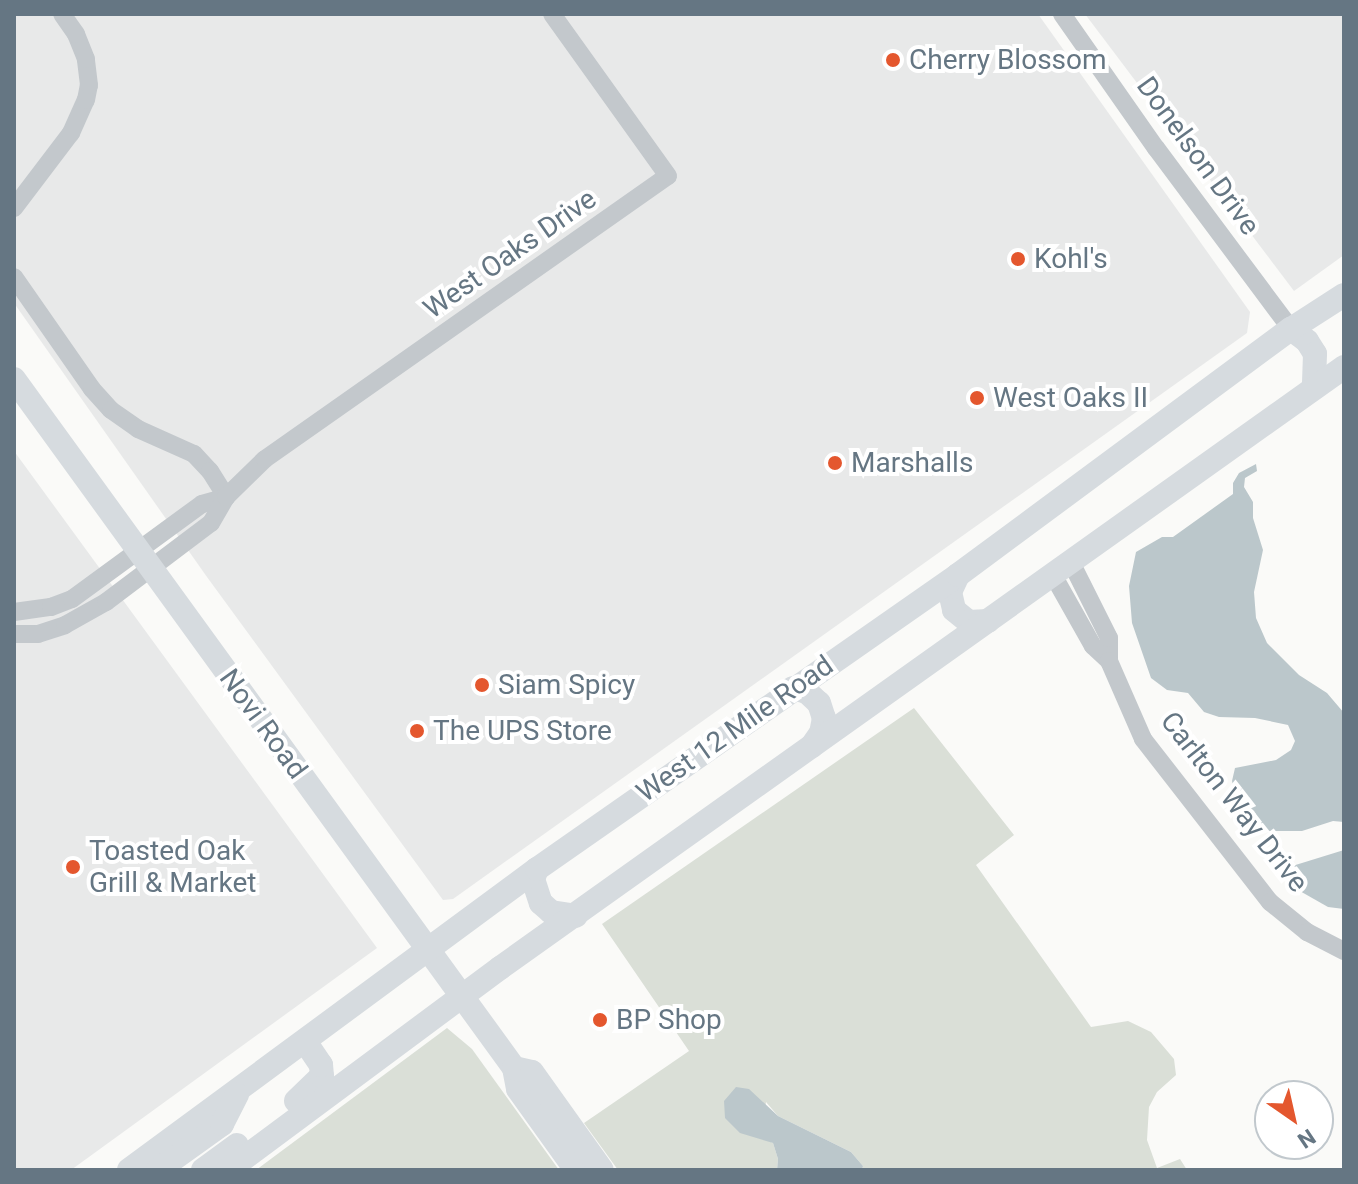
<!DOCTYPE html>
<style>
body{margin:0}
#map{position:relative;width:1358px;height:1184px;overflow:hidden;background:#fafaf8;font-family:Roboto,sans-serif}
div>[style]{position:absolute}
.built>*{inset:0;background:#e8e9e9}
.green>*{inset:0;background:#dadfd7}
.water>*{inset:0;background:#bbc7cb}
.minor>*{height:18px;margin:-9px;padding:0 9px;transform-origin:9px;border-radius:9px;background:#c3c8cc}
.major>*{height:24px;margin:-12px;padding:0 12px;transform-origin:12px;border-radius:12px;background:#d6dbdf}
.dots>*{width:22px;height:22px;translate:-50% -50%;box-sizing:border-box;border:4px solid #fff;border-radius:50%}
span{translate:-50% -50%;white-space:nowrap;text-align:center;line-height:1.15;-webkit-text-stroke:8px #fff;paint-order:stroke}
.poi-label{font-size:28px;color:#657683}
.left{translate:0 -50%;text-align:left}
.street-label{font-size:28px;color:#657683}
.frame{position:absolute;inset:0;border:16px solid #657683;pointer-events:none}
.north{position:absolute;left:1254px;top:1080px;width:80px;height:80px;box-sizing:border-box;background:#fff;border:2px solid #c1c8cd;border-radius:50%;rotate:146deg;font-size:22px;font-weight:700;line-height:32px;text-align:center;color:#657683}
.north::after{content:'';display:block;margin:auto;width:28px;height:36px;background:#e4572e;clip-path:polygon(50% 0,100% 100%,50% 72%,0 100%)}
</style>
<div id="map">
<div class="built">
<i style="clip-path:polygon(14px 14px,1038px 14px,1250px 312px,1247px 333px,453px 899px,443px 900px,207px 577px,14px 303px)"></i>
<i style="clip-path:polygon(1085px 14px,1344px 14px,1344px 255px,1294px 291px)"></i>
<i style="clip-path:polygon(14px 451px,377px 948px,71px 1170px,14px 1170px)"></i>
</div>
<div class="green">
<i style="clip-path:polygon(914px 708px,1014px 835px,976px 865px,1091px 1027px,1128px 1021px,1151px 1032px,1174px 1059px,1176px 1075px,1157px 1092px,1149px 1107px,1147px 1140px,1157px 1168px,1180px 1159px,1187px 1170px,862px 1170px,863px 1166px,851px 1152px,778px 1116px,766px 1102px,762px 1138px,773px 1143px,778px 1159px,777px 1170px,618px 1170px,584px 1123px,689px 1051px,602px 924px)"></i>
<i style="clip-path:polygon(447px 1028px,472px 1049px,559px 1170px,256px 1170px)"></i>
</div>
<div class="water">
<i style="clip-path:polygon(1256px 464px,1257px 471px,1245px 478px,1244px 487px,1253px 502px,1253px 518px,1263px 550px,1254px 592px,1256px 618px,1267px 643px,1299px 675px,1327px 693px,1344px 713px,1344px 822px,1333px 821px,1302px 831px,1255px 831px,1240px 813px,1232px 781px,1235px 768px,1276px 760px,1291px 750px,1295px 741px,1288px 725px,1255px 718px,1219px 717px,1204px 712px,1188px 693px,1167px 690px,1151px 678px,1132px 623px,1129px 586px,1136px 552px,1162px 537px,1173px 537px,1233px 494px,1233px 483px,1239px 473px)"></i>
<i style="clip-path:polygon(1344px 850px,1344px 909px,1328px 907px,1291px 886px,1286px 878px,1289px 867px)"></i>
<i style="clip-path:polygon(736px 1087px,749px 1089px,778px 1116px,851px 1152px,863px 1166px,862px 1170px,777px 1170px,778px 1159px,773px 1143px,740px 1133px,725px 1118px,724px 1101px)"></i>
</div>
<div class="minor">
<i style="left:1062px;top:14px;width:164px;rotate:55deg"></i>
<i style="left:1156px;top:148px;width:226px;rotate:53.3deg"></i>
<i style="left:14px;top:208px;width:94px;rotate:-52.8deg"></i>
<i style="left:71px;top:133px;width:36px;rotate:-66deg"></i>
<i style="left:86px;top:100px;width:15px;rotate:-79deg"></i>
<i style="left:89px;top:85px;width:26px;rotate:-97deg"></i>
<i style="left:86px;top:59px;width:27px;rotate:-112deg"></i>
<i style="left:76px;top:34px;width:24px;rotate:-125deg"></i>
<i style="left:14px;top:277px;width:136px;rotate:55.1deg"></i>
<i style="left:92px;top:389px;width:28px;rotate:48deg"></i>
<i style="left:111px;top:410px;width:33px;rotate:35deg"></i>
<i style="left:138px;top:429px;width:61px;rotate:24.1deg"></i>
<i style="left:194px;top:454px;width:23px;rotate:47deg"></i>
<i style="left:210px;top:471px;width:31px;rotate:58deg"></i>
<i style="left:1053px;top:575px;width:81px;rotate:60.6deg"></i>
<i style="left:1093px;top:646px;width:22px;rotate:43deg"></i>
<i style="left:1109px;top:661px;width:23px;rotate:-90deg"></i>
<i style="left:1109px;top:638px;width:85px;rotate:-116.6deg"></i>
<i style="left:14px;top:612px;width:37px;rotate:-8deg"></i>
<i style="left:51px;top:607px;width:22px;rotate:-21deg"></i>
<i style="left:72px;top:599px;width:161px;rotate:-36.2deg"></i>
<i style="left:202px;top:504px;width:25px;rotate:-16deg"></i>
<i style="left:14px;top:634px;width:24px"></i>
<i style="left:38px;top:634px;width:28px;rotate:-18deg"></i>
<i style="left:65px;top:625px;width:47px;rotate:-29.3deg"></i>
<i style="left:106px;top:602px;width:131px;rotate:-37deg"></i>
<i style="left:211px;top:523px;width:30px;rotate:-60deg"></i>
<i style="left:226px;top:497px;width:54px;rotate:-44.3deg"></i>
<i style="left:265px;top:459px;width:492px;rotate:-35.1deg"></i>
<i style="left:668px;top:176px;width:199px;rotate:-125.6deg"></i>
<i style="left:1109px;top:661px;width:85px;rotate:66.4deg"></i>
<i style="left:1143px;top:739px;width:207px;rotate:52.1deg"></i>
<i style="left:1270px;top:902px;width:48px;rotate:39deg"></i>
<i style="left:1307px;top:932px;width:42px;rotate:27.2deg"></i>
</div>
<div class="major">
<i style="left:1291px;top:329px;width:20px;rotate:37deg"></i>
<i style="left:1307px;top:341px;width:15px;rotate:58deg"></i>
<i style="left:1315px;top:354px;width:34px;rotate:92deg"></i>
<i style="left:14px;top:379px;width:851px;rotate:54.03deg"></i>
<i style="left:514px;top:1068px;width:21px;rotate:79deg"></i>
<i style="left:518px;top:1089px;width:100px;rotate:54.4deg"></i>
<i style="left:958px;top:575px;width:19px;rotate:115deg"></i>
<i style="left:950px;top:592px;width:18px;rotate:77deg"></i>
<i style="left:954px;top:610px;width:19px;rotate:39deg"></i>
<i style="left:969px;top:622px;width:19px;rotate:-3deg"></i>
<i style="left:793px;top:688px;width:15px;rotate:16deg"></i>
<i style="left:807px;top:692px;width:16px;rotate:43deg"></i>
<i style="left:819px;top:703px;width:16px;rotate:72deg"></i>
<i style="left:824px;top:718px;width:15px;rotate:101deg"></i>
<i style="left:821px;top:733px;width:16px;rotate:125deg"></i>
<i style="left:537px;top:869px;width:11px;rotate:112deg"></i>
<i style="left:533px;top:879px;width:25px;rotate:72deg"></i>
<i style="left:541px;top:903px;width:13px;rotate:42deg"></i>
<i style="left:551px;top:912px;width:25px;rotate:9deg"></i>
<i style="left:514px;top:1068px;width:18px;rotate:13deg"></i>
<i style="left:532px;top:1072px;width:120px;rotate:54.5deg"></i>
<i style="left:296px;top:1101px;width:36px;rotate:-44deg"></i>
<i style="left:322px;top:1076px;width:11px;rotate:-95deg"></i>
<i style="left:321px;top:1065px;width:29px;rotate:-124deg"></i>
<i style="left:129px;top:1170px;width:507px;rotate:-36.42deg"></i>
<i style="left:537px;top:869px;width:513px;rotate:-34.93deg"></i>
<i style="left:958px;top:575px;width:414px;rotate:-36.5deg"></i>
<i style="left:1291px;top:329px;width:63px;rotate:-32.7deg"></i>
<i style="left:158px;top:1170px;width:79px;rotate:-35.7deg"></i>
<i style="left:222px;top:1124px;width:33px;rotate:-63deg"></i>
<i style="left:203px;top:1170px;width:42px;rotate:-36.3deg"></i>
<i style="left:228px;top:1170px;width:339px;rotate:-36.6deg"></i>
<i style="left:500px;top:968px;width:1036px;rotate:-35.45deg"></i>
</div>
<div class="dots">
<i style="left:893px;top:60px;background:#e4572e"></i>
<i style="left:1018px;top:259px;background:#e4572e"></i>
<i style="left:977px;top:398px;background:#e4572e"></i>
<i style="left:835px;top:463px;background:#e4572e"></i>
<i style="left:482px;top:685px;background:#e4572e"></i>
<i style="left:417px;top:731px;background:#e4572e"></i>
<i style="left:73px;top:867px;background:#e4572e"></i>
<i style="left:600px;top:1020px;background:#e4572e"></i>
</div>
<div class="poi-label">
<span class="left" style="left:909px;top:60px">Cherry Blossom</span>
<span class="left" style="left:1034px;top:259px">Kohl's</span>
<span class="left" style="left:993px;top:398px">West Oaks II</span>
<span class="left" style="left:851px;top:463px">Marshalls</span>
<span class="left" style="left:498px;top:685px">Siam Spicy</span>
<span class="left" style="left:433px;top:731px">The UPS Store</span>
<span class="left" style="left:89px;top:867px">Toasted Oak<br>Grill &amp; Market</span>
<span class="left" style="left:616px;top:1020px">BP Shop</span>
</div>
<div class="street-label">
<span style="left:1198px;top:156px;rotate:54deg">Donelson Drive</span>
<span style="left:510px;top:254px;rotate:-35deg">West Oaks Drive</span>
<span style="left:263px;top:724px;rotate:54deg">Novi Road</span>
<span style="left:735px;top:729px;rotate:-35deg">West 12 Mile Road</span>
<span style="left:1234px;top:802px;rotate:52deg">Carlton Way Drive</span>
</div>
<div class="frame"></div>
<div class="north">N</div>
</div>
